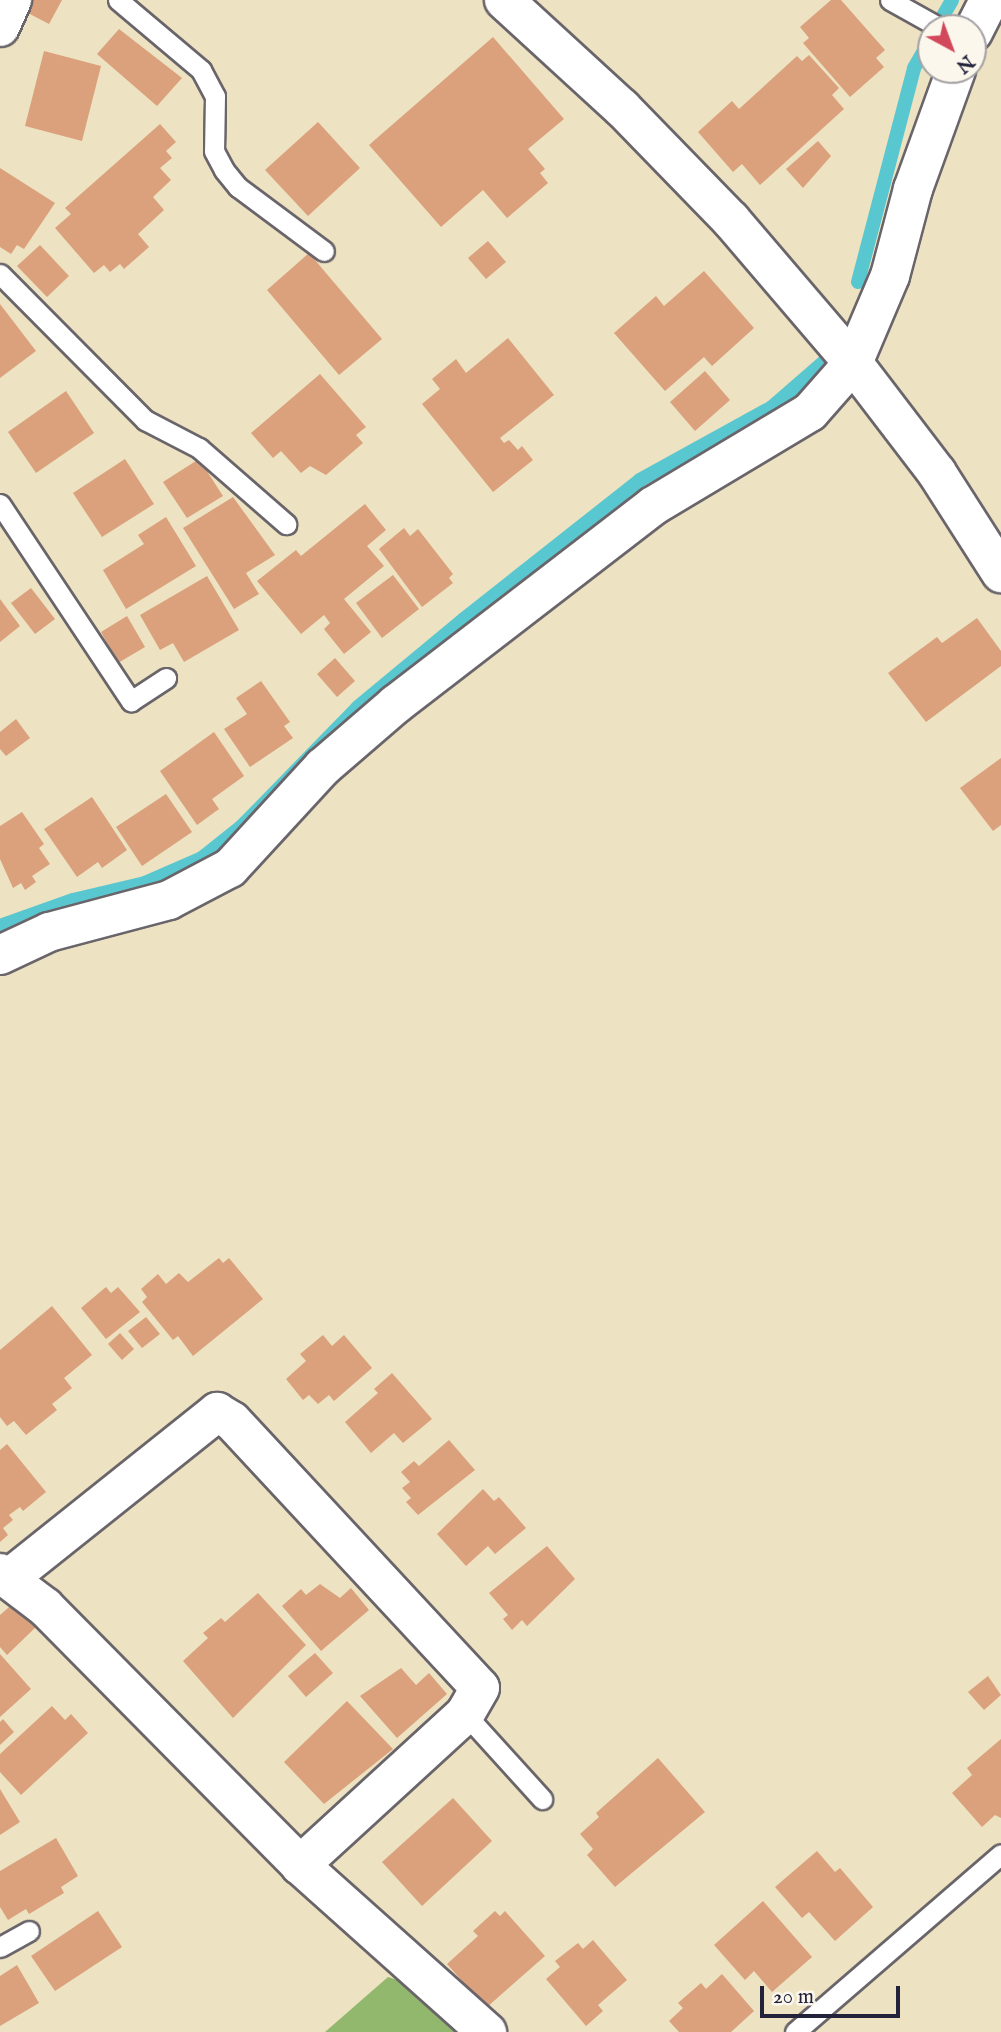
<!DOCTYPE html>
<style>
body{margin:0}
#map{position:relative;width:1001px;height:2032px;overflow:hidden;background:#ede2c1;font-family:"IM FELL English",serif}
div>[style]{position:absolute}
.forest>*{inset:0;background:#92b86d}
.stream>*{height:14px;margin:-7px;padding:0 7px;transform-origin:7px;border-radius:7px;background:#59c7cf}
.building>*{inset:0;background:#daa17c}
.roads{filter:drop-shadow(2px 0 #69656a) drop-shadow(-2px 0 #69656a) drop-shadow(0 2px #69656a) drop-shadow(0 -2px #69656a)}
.service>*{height:19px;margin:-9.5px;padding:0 9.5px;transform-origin:9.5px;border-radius:9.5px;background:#fff}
.minor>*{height:38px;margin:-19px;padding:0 19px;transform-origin:19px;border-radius:19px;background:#fff}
span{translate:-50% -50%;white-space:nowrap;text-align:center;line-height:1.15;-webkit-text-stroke:5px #fbf7ec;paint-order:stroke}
.north{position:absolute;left:917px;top:14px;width:70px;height:70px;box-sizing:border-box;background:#fbf7ec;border:2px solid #a4a2a5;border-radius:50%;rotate:139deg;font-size:19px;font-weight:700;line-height:28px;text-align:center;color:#22223b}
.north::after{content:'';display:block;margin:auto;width:24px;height:32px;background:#d1495b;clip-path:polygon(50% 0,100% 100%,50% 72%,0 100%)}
.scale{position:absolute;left:760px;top:1986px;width:140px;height:32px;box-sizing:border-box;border:4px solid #22223b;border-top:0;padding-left:9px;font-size:21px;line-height:24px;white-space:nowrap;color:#22223b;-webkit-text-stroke:5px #fbf7ec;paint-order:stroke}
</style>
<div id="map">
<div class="forest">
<i style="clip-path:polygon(388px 1977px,410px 1984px,474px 2032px,325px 2032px)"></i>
</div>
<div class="stream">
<i style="left:936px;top:28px;width:32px;rotate:-60deg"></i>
<i style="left:858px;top:282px;width:221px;rotate:-75.3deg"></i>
<i style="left:914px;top:68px;width:34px;rotate:-60deg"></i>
<i style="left:0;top:926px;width:77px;rotate:-19.6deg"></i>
<i style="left:73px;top:900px;width:74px;rotate:-13.3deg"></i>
<i style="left:145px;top:883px;width:62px;rotate:-23.7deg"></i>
<i style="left:202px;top:858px;width:51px;rotate:-38.7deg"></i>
<i style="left:242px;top:826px;width:166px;rotate:-45.7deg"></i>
<i style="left:358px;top:707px;width:138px;rotate:-39.7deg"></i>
<i style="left:464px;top:619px;width:224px;rotate:-38.3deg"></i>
<i style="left:640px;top:480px;width:151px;rotate:-28.9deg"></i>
<i style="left:772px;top:407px;width:72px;rotate:-41deg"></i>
</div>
<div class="building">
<i style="clip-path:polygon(33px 0,62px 0,49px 24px,26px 12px)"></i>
<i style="clip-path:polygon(831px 0,841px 0,885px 50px,876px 58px,884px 67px,850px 97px,803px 43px,809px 38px,800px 27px)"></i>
<i style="clip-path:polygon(119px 29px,182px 78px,157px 106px,97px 54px)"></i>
<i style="clip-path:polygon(493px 37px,564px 119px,528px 149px,545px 169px,540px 173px,548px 183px,507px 218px,483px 190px,441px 227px,369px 145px)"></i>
<i style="clip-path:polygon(44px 51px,101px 66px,82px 141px,25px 126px)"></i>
<i style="clip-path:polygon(809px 55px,839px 88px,832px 95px,844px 109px,760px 185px,742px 164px,733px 172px,698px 132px,732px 101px,739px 109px,797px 56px,802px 61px)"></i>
<i style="clip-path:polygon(318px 122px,360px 168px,308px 216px,265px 170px)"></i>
<i style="clip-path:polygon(160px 124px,176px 142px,166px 151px,172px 158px,160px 168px,171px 180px,153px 197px,164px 210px,138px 234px,149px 247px,124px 269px,120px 264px,110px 272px,104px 265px,94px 273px,55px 228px,71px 214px,65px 208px)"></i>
<i style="clip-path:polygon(818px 141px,831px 156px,803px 188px,786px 169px)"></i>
<i style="clip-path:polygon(0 168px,55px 203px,24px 249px,17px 245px,11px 254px,0 247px)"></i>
<i style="clip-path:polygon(488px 241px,506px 262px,486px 279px,468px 258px)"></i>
<i style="clip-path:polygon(40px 245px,69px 276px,47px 297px,17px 266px)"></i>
<i style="clip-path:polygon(309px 253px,382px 339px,339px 375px,267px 290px)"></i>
<i style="clip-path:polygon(704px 271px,754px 328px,712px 366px,704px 357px,665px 391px,614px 333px,656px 296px,664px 306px)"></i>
<i style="clip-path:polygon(0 304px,36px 351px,0 378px)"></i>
<i style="clip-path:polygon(508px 338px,554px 395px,500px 438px,504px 443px,509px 440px,518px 450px,522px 446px,533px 460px,493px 492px,422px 404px,440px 389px,432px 379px,456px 359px,466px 373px)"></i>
<i style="clip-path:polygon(705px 371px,730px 400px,695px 431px,670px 402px)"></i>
<i style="clip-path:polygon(320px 374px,366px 427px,356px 435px,363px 443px,326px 475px,310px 466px,301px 473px,281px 451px,273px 458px,251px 433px)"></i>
<i style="clip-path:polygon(66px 391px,94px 433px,36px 473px,8px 432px)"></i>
<i style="clip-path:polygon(125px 459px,154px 504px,102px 537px,73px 493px)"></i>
<i style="clip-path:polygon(199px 459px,223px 496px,187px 518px,163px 482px)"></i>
<i style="clip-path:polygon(233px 497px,275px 555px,246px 573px,259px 594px,234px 609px,183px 528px)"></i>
<i style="clip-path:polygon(365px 504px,386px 530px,367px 546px,384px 566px,344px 599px,371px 632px,344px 654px,324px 629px,330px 623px,324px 615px,301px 634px,257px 581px,296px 550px,301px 556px)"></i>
<i style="clip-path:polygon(166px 517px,196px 566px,126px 609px,103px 570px,144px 544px,138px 535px)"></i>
<i style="clip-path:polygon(404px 528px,410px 536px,418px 529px,453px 574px,449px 578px,453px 583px,422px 607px,379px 549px)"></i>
<i style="clip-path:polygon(393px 575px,419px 609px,382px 638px,356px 603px)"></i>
<i style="clip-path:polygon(207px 576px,239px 630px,184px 662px,173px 643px,160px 650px,140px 615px)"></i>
<i style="clip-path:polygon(31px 588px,55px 619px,35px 634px,11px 603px)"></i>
<i style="clip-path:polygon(0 599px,20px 626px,0 642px)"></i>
<i style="clip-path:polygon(127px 616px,145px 647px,118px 663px,101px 632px)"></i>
<i style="clip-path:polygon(977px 618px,1001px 651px,1001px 666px,926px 722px,888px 673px,937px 637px,942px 643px)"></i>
<i style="clip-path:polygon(335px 658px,355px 681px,337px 697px,317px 674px)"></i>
<i style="clip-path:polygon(261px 681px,290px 722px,284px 726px,293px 738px,250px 767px,224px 729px,247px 714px,236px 698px)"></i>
<i style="clip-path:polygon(16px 719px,30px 738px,6px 756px,0 749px,0 732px)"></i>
<i style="clip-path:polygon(214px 732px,244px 776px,212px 799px,219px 809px,197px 825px,160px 771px)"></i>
<i style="clip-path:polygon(1001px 758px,1001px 825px,993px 831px,960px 788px)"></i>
<i style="clip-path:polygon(166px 794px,192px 832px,142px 866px,116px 827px)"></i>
<i style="clip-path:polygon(92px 797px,127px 850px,102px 868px,98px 862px,77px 877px,44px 829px)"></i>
<i style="clip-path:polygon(22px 812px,44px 844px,39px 848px,50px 864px,32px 876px,36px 882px,25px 890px,21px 883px,13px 888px,0 859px,0 826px)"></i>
<i style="clip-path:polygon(219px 1258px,223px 1263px,229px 1258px,263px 1299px,193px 1356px,178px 1336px,173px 1340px,142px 1302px,147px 1297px,141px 1289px,158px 1274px,166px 1284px,179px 1273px,188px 1282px)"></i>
<i style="clip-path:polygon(106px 1287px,111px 1293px,118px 1287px,140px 1312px,106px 1339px,81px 1308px)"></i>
<i style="clip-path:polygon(52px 1306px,92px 1355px,64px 1378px,72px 1388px,52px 1404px,57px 1410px,26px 1435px,14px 1421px,7px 1426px,0 1417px,0 1350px)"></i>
<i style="clip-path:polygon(146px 1317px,160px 1334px,142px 1348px,128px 1331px)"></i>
<i style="clip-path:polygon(120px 1333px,134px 1349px,122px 1360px,108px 1344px)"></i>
<i style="clip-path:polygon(323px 1335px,332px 1346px,344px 1335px,372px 1368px,334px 1401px,329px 1395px,318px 1404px,309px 1395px,303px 1400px,286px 1379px,306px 1361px,300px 1354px)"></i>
<i style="clip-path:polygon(392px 1373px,432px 1419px,403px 1443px,394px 1433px,371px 1453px,345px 1422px,378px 1393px,374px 1389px)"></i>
<i style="clip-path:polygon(449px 1440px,475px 1470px,418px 1515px,406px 1502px,411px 1498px,402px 1488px,410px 1482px,401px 1472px,414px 1461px,419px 1466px)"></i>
<i style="clip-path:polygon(7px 1444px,46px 1492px,23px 1511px,20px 1507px,9px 1515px,13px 1520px,3px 1528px,8px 1535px,0 1542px,0 1450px)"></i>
<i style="clip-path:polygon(483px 1489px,494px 1501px,499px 1497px,526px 1528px,495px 1554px,488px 1546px,466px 1566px,437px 1534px)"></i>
<i style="clip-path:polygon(547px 1546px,575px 1579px,527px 1626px,522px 1620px,512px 1630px,503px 1619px,508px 1615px,489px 1593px)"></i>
<i style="clip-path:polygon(320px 1584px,340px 1598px,351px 1588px,369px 1610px,321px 1651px,282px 1606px,301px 1589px,306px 1595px)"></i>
<i style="clip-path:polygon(258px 1593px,306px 1645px,233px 1718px,183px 1661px,208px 1638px,203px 1633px,221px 1618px,225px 1622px)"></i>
<i style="clip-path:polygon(16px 1601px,38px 1625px,7px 1655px,0 1647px,0 1615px)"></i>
<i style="clip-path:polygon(315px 1653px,333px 1673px,306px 1697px,288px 1676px)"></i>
<i style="clip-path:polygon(0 1654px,31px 1689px,0 1717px)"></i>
<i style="clip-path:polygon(401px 1668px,416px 1685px,429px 1673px,447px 1694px,397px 1738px,360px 1696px)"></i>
<i style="clip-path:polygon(988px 1676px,1001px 1695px,984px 1710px,968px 1692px)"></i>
<i style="clip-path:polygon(347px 1701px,393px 1749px,324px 1804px,284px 1762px)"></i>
<i style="clip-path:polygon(52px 1706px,65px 1720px,71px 1714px,88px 1733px,21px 1795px,0 1772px,0 1754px)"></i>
<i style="clip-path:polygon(3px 1719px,14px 1732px,0 1745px,0 1722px)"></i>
<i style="clip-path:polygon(1001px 1739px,1001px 1818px,995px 1815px,982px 1827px,952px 1793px,972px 1775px,967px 1768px)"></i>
<i style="clip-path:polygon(658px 1758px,705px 1812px,615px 1887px,587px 1855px,593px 1849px,580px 1834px,599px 1817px,596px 1813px)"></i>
<i style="clip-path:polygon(0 1789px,20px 1822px,0 1835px)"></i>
<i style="clip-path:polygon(453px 1798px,492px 1841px,422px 1906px,382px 1862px)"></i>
<i style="clip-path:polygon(56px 1838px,78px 1876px,61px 1887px,64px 1893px,29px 1914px,26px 1909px,8px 1920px,0 1907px,0 1871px)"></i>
<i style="clip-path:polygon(817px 1851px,835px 1872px,840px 1868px,873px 1907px,835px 1941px,809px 1912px,802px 1918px,775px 1887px)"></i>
<i style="clip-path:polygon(763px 1901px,812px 1957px,772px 1992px,754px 1971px,745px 1980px,714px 1945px)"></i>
<i style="clip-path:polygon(98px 1911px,122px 1947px,55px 1991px,31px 1956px)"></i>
<i style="clip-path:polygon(495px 1911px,500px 1916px,505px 1911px,545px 1956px,486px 2008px,447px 1964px,478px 1936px,473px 1931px)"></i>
<i style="clip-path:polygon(593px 1940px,627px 1980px,598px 2005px,603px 2011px,586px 2026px,546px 1979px,560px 1967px,555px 1961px,578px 1943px,583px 1949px)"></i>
<i style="clip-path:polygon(17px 1965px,39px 2003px,0 2026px,0 1976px)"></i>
<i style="clip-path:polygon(722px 1974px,754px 2011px,731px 2032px,679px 2032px,669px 2021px,683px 2008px,678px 2003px,701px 1983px,706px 1989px)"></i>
</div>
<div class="roads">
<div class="service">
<i style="left:118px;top:0;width:109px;rotate:40.1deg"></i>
<i style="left:201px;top:70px;width:30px;rotate:62deg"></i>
<i style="left:215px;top:96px;width:55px;rotate:91deg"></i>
<i style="left:214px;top:151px;width:21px;rotate:62deg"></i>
<i style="left:224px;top:170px;width:22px;rotate:51deg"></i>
<i style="left:238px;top:187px;width:107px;rotate:36.7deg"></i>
<i style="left:890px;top:0;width:57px;rotate:29.2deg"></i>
<i style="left:0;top:274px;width:206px;rotate:45.2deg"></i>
<i style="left:145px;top:420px;width:61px;rotate:27.4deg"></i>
<i style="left:199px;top:448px;width:116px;rotate:41.1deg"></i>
<i style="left:0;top:504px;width:237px;rotate:56.4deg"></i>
<i style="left:131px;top:701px;width:42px;rotate:-33.3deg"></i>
<i style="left:465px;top:1714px;width:115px;rotate:47.8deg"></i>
<i style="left:0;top:1947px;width:33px;rotate:-29deg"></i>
<i style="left:795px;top:2032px;width:272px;rotate:-40.8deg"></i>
</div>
<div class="minor">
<i style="left:504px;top:0;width:160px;rotate:42.5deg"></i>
<i style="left:622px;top:108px;width:156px;rotate:45.8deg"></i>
<i style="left:731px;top:220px;width:188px;rotate:49.5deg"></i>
<i style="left:853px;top:363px;width:138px;rotate:52.6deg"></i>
<i style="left:937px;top:473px;width:119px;rotate:57.4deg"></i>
<i style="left:0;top:27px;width:30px;rotate:-66deg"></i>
<i style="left:973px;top:32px;width:36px;rotate:-63deg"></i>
<i style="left:0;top:955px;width:54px;rotate:-25.1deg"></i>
<i style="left:49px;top:932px;width:124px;rotate:-14.9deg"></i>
<i style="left:169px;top:900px;width:69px;rotate:-27.7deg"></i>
<i style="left:230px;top:868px;width:137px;rotate:-47.4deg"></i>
<i style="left:323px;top:767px;width:96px;rotate:-40.8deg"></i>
<i style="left:396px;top:704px;width:324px;rotate:-37.6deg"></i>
<i style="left:653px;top:506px;width:183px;rotate:-30.9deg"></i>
<i style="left:810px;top:412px;width:65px;rotate:-48.7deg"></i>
<i style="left:853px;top:363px;width:95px;rotate:-67deg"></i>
<i style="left:890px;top:276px;width:90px;rotate:-75.2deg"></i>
<i style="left:913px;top:189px;width:127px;rotate:-70.1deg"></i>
<i style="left:0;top:1573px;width:56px;rotate:37.1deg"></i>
<i style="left:45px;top:1607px;width:363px;rotate:45.3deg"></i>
<i style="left:300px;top:1865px;width:251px;rotate:41.8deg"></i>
<i style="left:8px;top:1579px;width:268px;rotate:-38.6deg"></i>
<i style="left:217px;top:1412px;width:17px;rotate:31deg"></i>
<i style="left:232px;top:1421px;width:364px;rotate:47.1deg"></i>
<i style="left:480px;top:1688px;width:30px;rotate:120deg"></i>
<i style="left:465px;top:1714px;width:224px;rotate:137.5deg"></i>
</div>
</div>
<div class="north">N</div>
<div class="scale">20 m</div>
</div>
